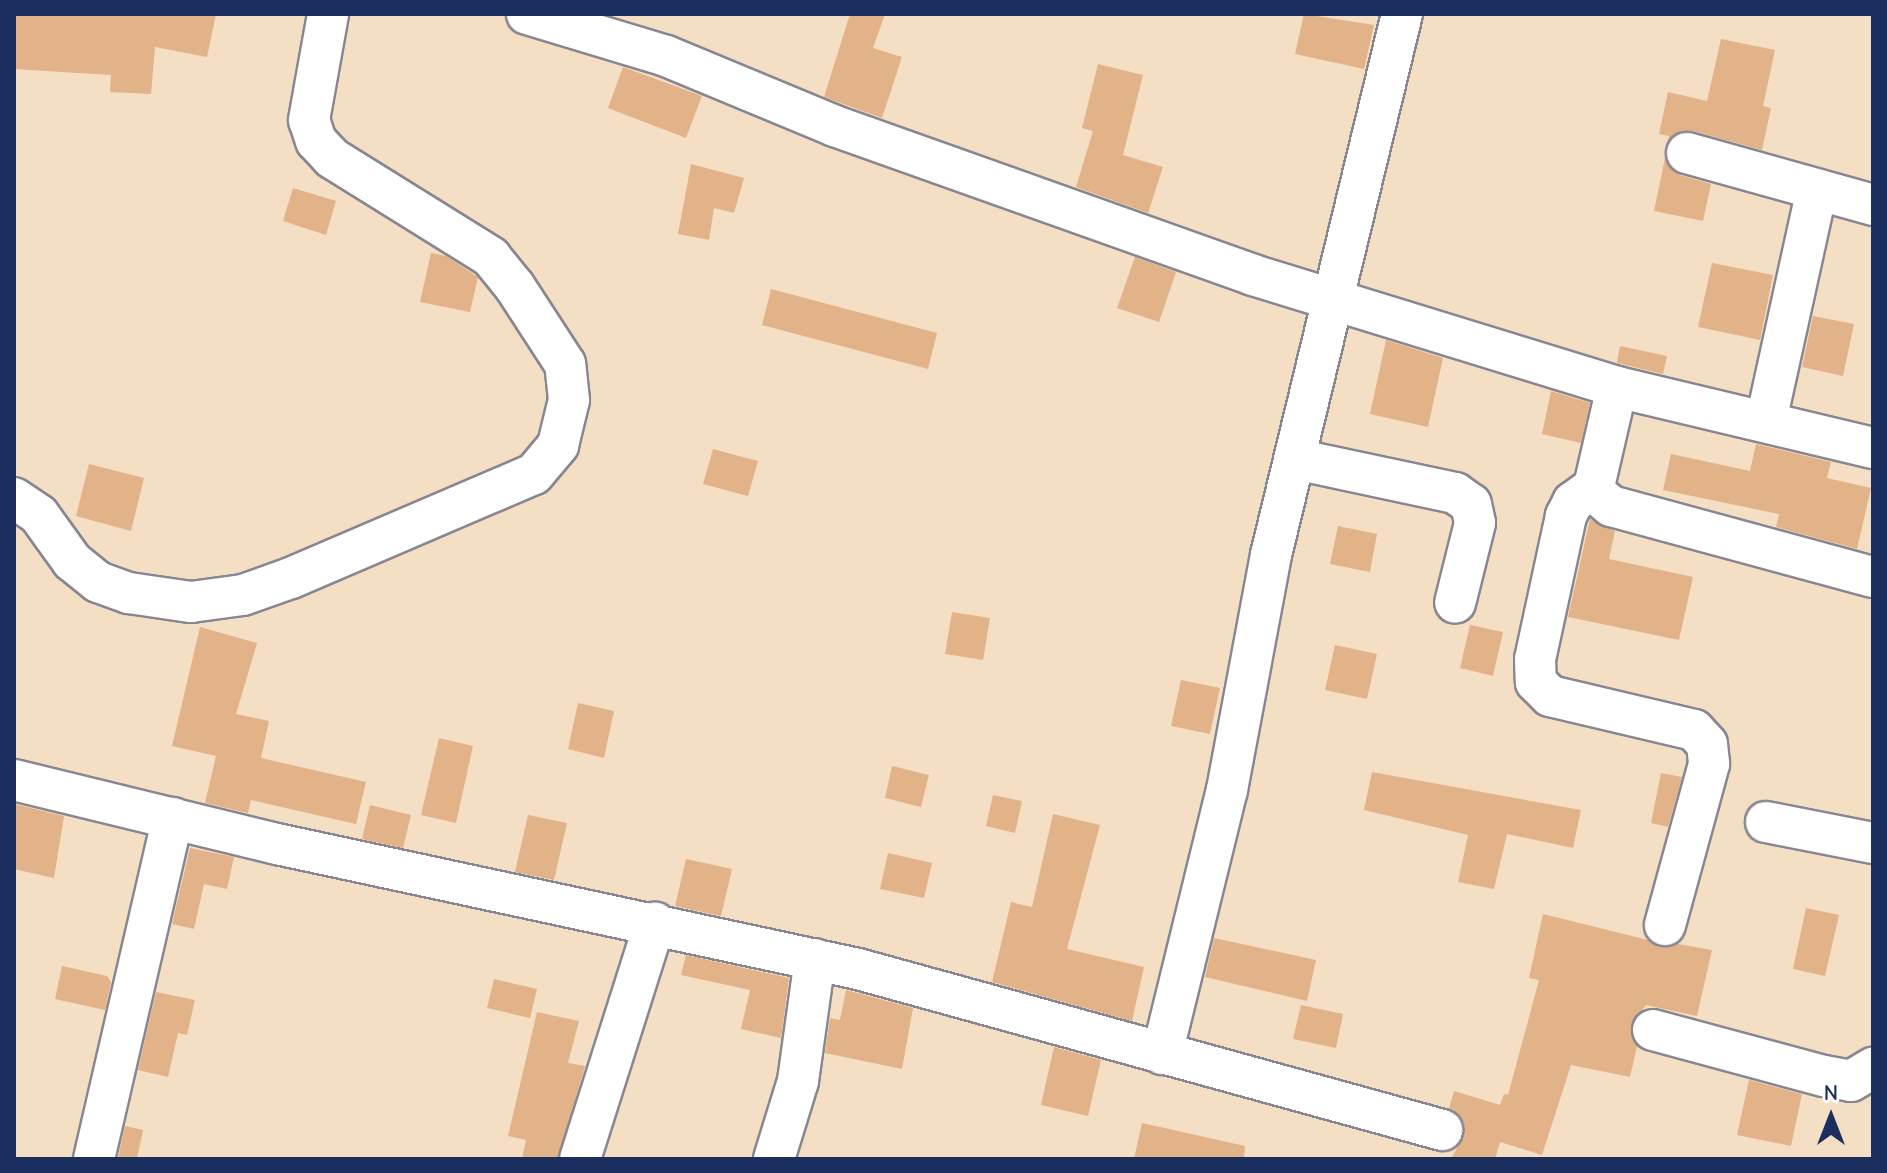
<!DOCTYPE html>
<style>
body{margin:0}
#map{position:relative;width:1887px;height:1173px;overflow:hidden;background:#f5dfc4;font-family:"Comic Neue",sans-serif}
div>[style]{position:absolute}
.building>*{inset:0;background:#e2b289}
.roads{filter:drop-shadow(2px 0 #888791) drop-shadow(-2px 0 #888791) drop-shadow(0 2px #888791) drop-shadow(0 -2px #888791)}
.minor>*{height:40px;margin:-20px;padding:0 20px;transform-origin:20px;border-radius:20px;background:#fff}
span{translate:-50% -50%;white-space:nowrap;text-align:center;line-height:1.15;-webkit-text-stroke:6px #fff;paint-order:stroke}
.frame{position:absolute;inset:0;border:16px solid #1b2f5e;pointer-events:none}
.north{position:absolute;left:1791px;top:1077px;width:80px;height:80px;-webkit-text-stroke:6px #fff;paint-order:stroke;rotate:0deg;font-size:22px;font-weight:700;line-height:32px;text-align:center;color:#1b2f5e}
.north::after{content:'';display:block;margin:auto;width:28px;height:36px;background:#1b2f5e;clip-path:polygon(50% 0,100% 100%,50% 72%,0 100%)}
</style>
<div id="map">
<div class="building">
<i style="clip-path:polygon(14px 14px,216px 14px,207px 57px,155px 47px,151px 94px,110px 92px,111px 75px,14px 69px)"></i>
<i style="clip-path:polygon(850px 14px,885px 14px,873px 48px,902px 57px,882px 118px,824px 97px)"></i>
<i style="clip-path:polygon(1304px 14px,1374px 25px,1364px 69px,1295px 54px)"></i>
<i style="clip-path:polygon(1721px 39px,1775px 50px,1763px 106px,1771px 108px,1762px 150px,1693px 131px,1681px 131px,1668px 141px,1669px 136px,1659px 134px,1668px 92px,1707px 101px)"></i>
<i style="clip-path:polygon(1098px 64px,1143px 75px,1123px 155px,1163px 167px,1148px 213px,1076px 187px,1093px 131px,1082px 128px)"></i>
<i style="clip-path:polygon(623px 67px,702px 96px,686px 138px,608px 108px)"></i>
<i style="clip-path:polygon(1665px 158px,1680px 175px,1711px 184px,1703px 221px,1654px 211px)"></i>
<i style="clip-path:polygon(691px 164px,744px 178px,734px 213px,714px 208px,709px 240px,678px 234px)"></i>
<i style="clip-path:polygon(293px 188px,336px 201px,326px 235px,283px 221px)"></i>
<i style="clip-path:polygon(431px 253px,446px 256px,478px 277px,470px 312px,420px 302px)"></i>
<i style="clip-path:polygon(1135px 257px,1176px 272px,1159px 322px,1117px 308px)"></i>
<i style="clip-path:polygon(1712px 263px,1773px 275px,1760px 340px,1698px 327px)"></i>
<i style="clip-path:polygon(771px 289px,937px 333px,928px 369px,762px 325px)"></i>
<i style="clip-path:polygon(1813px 316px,1854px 324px,1843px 376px,1802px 367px)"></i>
<i style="clip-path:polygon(1386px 340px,1443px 358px,1428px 427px,1370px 414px)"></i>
<i style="clip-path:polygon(1620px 346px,1667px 356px,1663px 374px,1617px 363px)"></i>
<i style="clip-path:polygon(1551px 391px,1590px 403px,1581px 443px,1542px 434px)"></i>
<i style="clip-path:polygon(1756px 444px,1831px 462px,1827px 478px,1871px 488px,1857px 549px,1776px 527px,1779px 514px,1663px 490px,1671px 454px,1750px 471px)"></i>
<i style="clip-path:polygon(713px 449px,758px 461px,748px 496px,703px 484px)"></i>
<i style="clip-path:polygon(89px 464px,144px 478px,131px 531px,76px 516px)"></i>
<i style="clip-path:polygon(1590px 519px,1615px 531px,1609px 559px,1693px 577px,1679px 640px,1568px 617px)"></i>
<i style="clip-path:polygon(1338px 526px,1377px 534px,1370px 572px,1330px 564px)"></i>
<i style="clip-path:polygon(952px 612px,990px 618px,983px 660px,945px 654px)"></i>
<i style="clip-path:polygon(1470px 625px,1503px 632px,1493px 676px,1460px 668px)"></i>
<i style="clip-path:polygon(200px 627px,257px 643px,236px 714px,269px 721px,261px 758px,366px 782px,356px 824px,251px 800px,248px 813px,205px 803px,216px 756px,172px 746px)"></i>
<i style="clip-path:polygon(1335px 645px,1377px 654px,1367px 699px,1325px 690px)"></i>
<i style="clip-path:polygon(1181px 680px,1220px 688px,1210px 734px,1171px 726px)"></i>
<i style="clip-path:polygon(578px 703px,614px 711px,604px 758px,568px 749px)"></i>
<i style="clip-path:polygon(439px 738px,473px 746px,456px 823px,421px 815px)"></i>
<i style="clip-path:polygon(892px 766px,929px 775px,921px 807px,885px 798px)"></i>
<i style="clip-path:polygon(1372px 772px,1581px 810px,1573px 848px,1507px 834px,1494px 889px,1458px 882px,1468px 835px,1364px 810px)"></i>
<i style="clip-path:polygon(1661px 773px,1682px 777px,1668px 827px,1651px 823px)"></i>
<i style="clip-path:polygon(993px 795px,1022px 801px,1015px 833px,986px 826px)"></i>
<i style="clip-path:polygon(14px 804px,64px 816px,54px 878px,14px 869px)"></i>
<i style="clip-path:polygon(370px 805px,411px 815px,403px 848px,362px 839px)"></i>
<i style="clip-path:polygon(1053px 814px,1100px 825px,1067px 949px,1144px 967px,1132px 1021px,992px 982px,1011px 902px,1032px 907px)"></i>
<i style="clip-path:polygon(528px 815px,567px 823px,554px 880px,515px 872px)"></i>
<i style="clip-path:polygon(190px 848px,234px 857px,227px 889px,204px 884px,194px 929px,172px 924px)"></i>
<i style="clip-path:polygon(888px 853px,932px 863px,924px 898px,880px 889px)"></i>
<i style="clip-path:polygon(686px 859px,732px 869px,721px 916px,675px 906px)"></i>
<i style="clip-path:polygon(1806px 908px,1839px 915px,1825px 976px,1793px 969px)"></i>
<i style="clip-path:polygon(1543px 914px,1648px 940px,1660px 947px,1678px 944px,1712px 950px,1697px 1016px,1646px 1005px,1631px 1025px,1637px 1046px,1630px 1077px,1571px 1065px,1542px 1155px,1500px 1142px,1495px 1159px,1451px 1159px,1464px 1135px,1464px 1123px,1449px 1108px,1454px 1091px,1500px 1105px,1504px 1094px,1508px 1095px,1539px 980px,1529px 978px)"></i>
<i style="clip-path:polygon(1214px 938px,1316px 960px,1307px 1001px,1205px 977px)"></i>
<i style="clip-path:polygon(686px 955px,789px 978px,781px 1038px,741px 1029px,750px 990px,681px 975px)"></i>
<i style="clip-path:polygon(62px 966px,107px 976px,111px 982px,105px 1010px,55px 999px)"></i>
<i style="clip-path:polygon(494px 979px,537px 989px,530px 1018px,487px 1008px)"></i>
<i style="clip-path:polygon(846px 990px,913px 1008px,902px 1069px,825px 1053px,830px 1018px,840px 1020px)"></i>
<i style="clip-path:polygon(156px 992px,195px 1000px,187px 1035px,178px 1033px,168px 1077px,138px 1070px)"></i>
<i style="clip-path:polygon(1301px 1005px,1343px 1014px,1336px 1048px,1293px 1039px)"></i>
<i style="clip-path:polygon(537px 1012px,579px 1021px,568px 1063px,585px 1066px,558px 1159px,522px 1159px,526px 1140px,508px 1136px)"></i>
<i style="clip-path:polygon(1054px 1047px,1101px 1060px,1088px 1116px,1041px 1105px)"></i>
<i style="clip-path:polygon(1749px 1080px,1802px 1094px,1791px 1146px,1737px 1135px)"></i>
<i style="clip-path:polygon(1142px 1123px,1245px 1146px,1244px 1159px,1134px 1159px)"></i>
<i style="clip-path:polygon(125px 1126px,143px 1130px,137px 1159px,118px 1158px)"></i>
</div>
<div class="roads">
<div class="minor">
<i style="left:527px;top:14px;width:145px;rotate:16.8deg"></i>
<i style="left:666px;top:56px;width:183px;rotate:22.5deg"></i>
<i style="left:835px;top:126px;width:444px;rotate:19.6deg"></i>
<i style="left:1253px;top:275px;width:381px;rotate:17.1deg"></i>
<i style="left:1617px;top:387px;width:263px;rotate:13.4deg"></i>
<i style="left:1687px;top:153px;width:193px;rotate:15.6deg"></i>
<i style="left:1617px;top:387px;width:103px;rotate:103deg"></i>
<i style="left:1594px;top:487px;width:10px;rotate:61deg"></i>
<i style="left:1599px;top:496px;width:16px;rotate:40deg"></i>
<i style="left:1611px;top:506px;width:271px;rotate:15.2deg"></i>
<i style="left:1766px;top:421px;width:237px;rotate:-77.6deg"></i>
<i style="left:1295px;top:459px;width:164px;rotate:12deg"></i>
<i style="left:1455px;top:493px;width:19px;rotate:35deg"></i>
<i style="left:1471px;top:504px;width:19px;rotate:78deg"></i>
<i style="left:1475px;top:523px;width:82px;rotate:104deg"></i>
<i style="left:1594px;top:487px;width:26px;rotate:144deg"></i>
<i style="left:1573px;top:502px;width:16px;rotate:117deg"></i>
<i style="left:1566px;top:516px;width:146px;rotate:102.2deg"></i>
<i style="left:1535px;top:659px;width:23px;rotate:88deg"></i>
<i style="left:1536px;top:682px;width:20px;rotate:45deg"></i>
<i style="left:1550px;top:696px;width:148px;rotate:13.3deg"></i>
<i style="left:1694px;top:730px;width:19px;rotate:47deg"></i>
<i style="left:1707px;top:744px;width:20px;rotate:84deg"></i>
<i style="left:1709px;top:764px;width:167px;rotate:105.3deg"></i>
<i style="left:14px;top:498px;width:30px;rotate:34deg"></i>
<i style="left:39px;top:515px;width:57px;rotate:54.3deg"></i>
<i style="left:72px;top:561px;width:33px;rotate:39deg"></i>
<i style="left:98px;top:582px;width:33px;rotate:20deg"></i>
<i style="left:129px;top:593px;width:63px;rotate:8.3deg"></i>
<i style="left:191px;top:602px;width:52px;rotate:-7.7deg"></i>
<i style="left:243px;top:595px;width:51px;rotate:-19.5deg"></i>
<i style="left:291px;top:578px;width:264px;rotate:-23.2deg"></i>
<i style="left:534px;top:474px;width:38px;rotate:-50deg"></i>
<i style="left:558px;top:445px;width:46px;rotate:-76.3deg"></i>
<i style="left:569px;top:400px;width:36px;rotate:-96deg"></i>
<i style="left:565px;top:364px;width:92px;rotate:-123deg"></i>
<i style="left:515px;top:287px;width:38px;rotate:-129deg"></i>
<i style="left:491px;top:257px;width:187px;rotate:-148.1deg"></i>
<i style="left:332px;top:158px;width:23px;rotate:-133deg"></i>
<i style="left:316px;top:141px;width:22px;rotate:-108deg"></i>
<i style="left:309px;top:120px;width:108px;rotate:-79.8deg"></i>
<i style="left:14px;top:780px;width:271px;rotate:13.7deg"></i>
<i style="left:277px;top:844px;width:594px;rotate:12.14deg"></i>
<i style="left:858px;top:969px;width:606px;rotate:15.41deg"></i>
<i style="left:1766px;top:822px;width:109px;rotate:11.1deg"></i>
<i style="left:1653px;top:1030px;width:177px;rotate:15.1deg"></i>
<i style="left:1824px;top:1076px;width:27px;rotate:10deg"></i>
<i style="left:1851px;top:1081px;width:26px;rotate:-31deg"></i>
<i style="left:1162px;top:1054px;width:272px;rotate:-76.2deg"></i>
<i style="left:1227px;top:790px;width:239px;rotate:-79.4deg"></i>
<i style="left:1271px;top:555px;width:557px;rotate:-76.39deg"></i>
<i style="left:94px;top:1159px;width:350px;rotate:-77deg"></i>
<i style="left:580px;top:1159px;width:248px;rotate:-72.4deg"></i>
<i style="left:774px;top:1159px;width:82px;rotate:-72.9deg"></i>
<i style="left:798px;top:1081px;width:123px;rotate:-82.1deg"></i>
</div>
</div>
<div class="frame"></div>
<div class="north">N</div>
</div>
